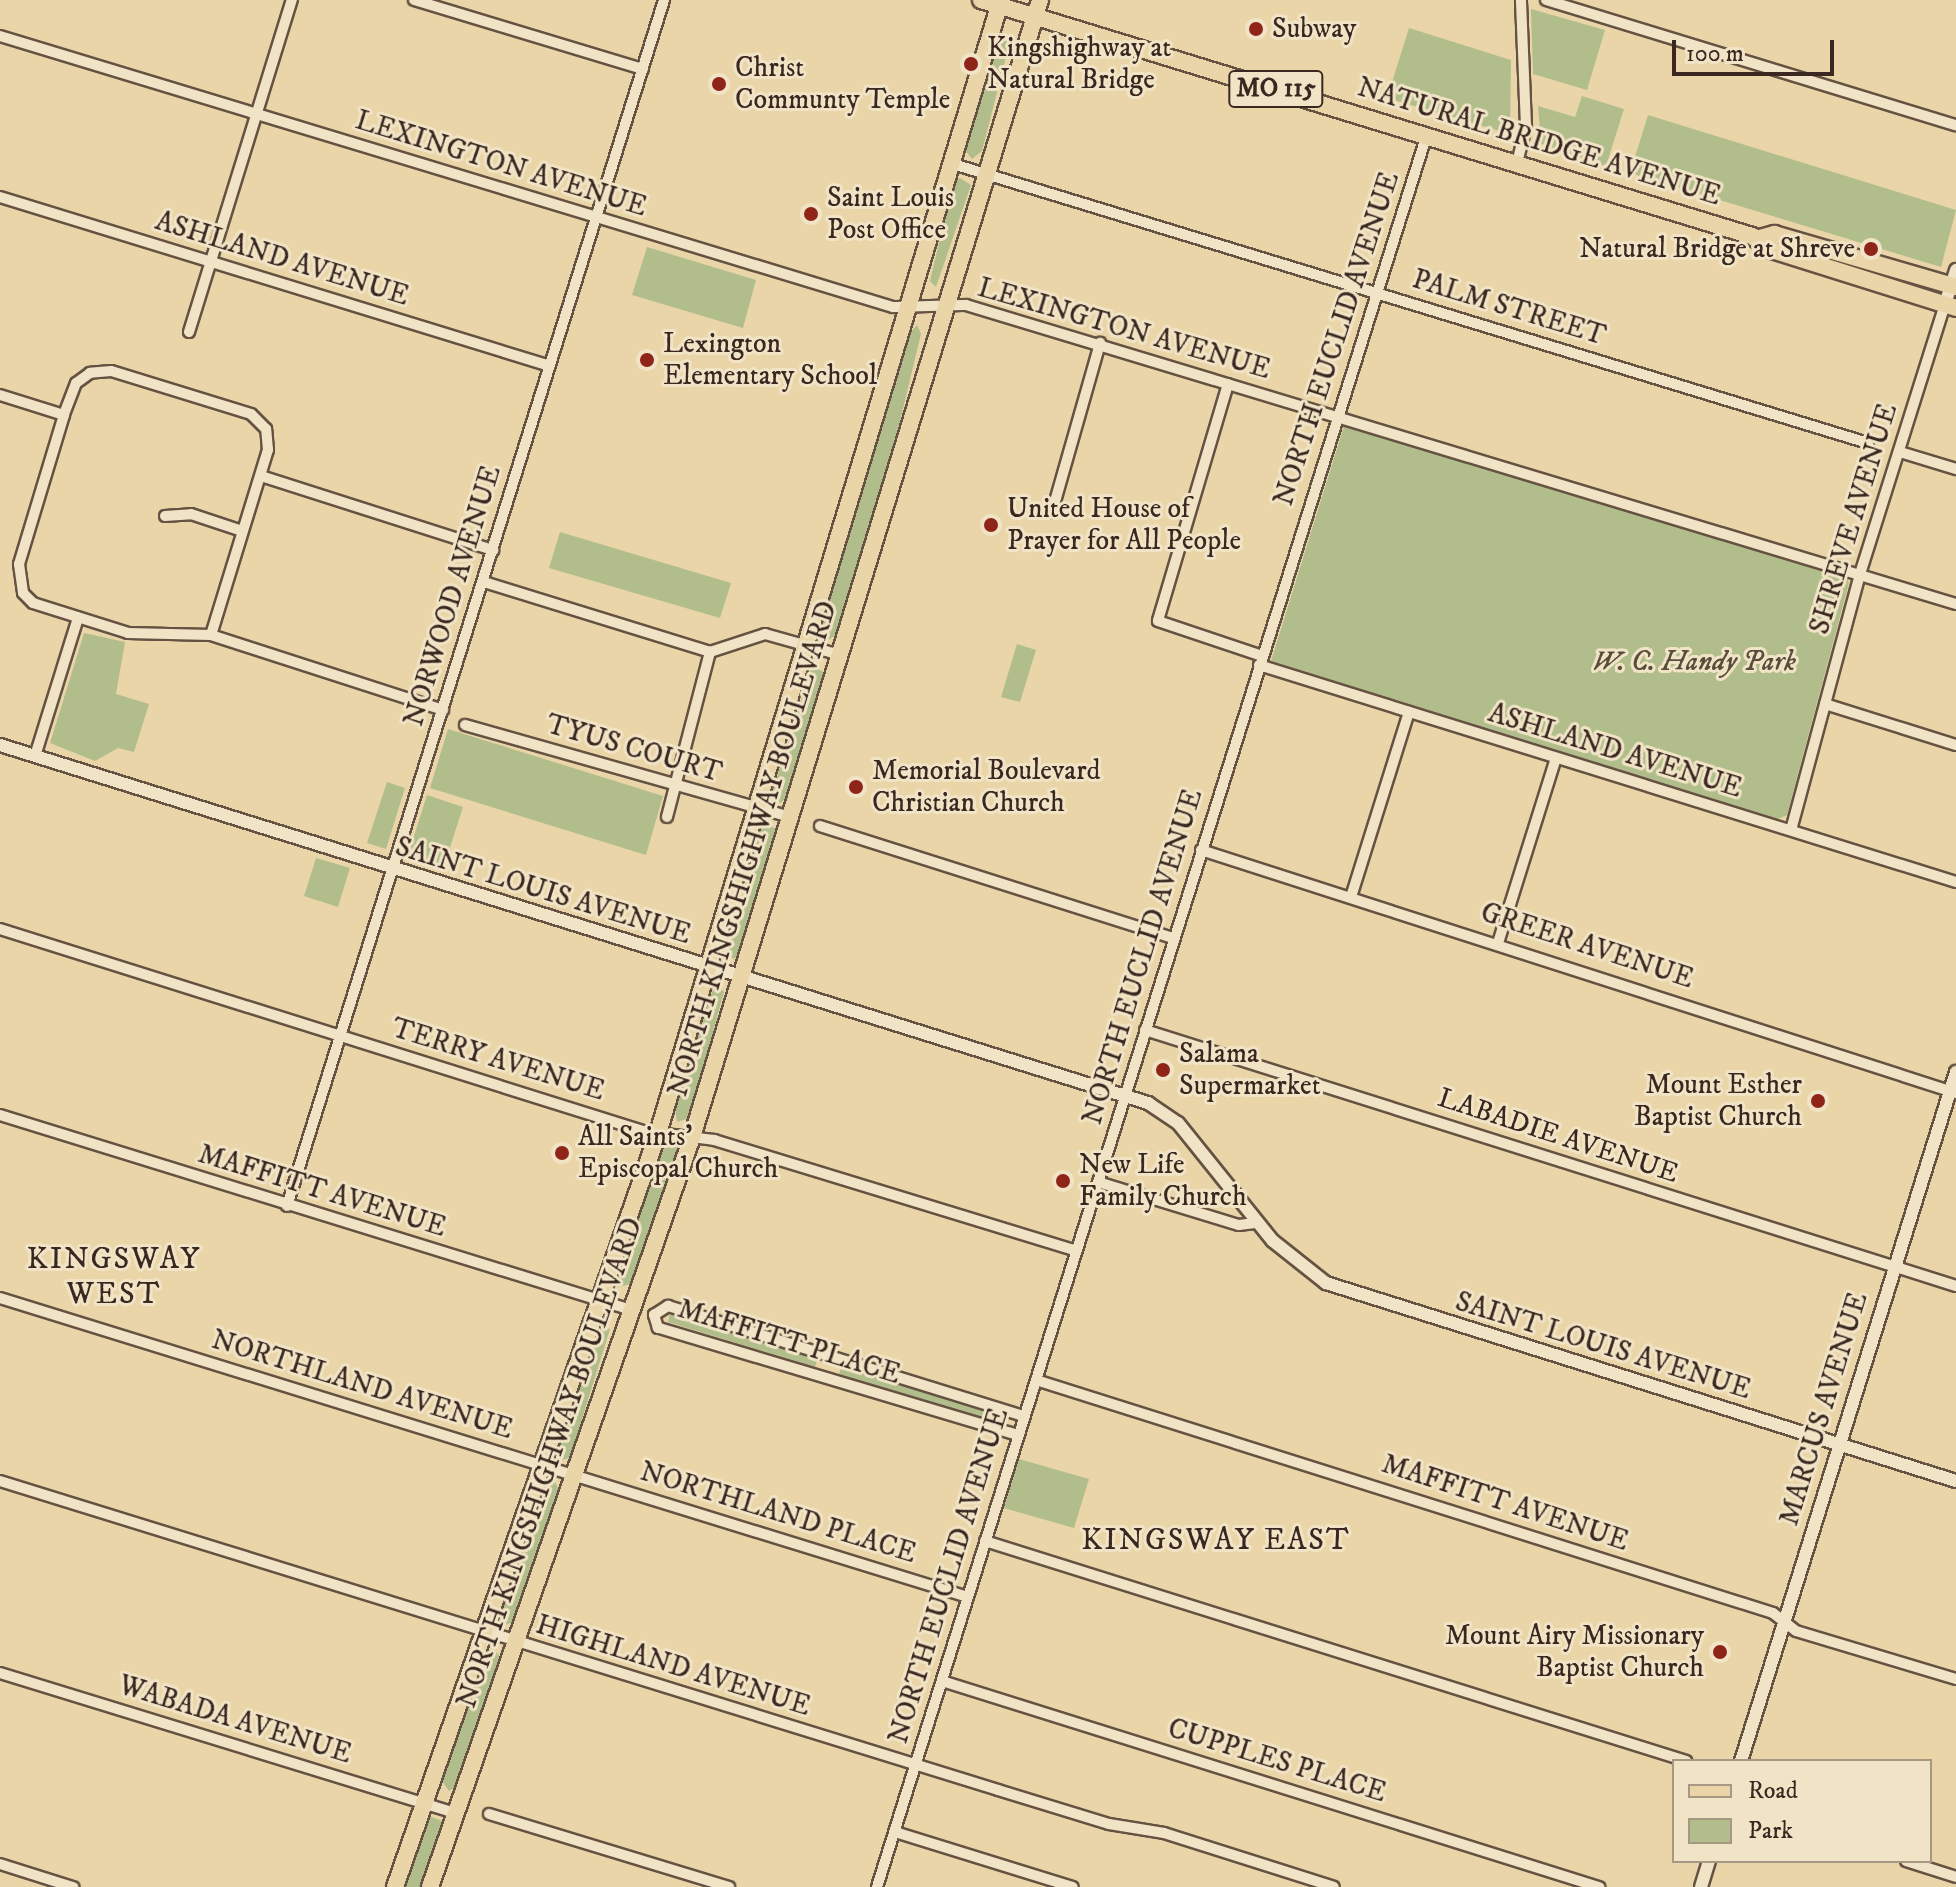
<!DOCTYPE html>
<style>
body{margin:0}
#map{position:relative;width:1956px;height:1887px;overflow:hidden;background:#ead5a8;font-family:"IM FELL DW Pica",serif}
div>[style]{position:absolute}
.green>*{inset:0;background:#b1be8c}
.roads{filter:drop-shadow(2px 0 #655242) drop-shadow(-2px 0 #655242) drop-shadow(0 2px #655242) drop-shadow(0 -2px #655242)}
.minor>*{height:10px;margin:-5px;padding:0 5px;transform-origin:5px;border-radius:5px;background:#f1e4c6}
.tertiary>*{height:12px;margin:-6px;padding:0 6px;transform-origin:6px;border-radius:6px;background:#f1e4c6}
.primary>*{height:16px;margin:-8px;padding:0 8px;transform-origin:8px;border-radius:8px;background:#ead5a8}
.dots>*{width:22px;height:22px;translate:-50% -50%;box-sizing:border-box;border:4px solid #f1e4c6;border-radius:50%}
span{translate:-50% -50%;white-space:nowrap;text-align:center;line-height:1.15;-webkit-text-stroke:6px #f1e4c6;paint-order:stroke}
.shield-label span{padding:2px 6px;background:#f1e4c6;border:2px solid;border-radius:6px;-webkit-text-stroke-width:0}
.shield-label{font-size:26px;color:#392720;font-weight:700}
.poi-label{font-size:28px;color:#392720}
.left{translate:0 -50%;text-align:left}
.right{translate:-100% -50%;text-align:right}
.street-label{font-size:28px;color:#392720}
.park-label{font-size:28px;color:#574d3b;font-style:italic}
.neighbourhood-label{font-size:30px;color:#392720;letter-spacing:2px}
.legend{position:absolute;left:1672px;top:1759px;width:260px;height:104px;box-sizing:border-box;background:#f1e4c6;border:2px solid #a79884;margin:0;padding:10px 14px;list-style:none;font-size:24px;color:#392720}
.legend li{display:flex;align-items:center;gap:16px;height:40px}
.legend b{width:40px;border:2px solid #a79884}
.scale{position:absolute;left:1672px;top:40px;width:162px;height:36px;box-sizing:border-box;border:4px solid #392720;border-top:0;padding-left:10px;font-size:24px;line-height:28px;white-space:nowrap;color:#392720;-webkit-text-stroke:6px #f1e4c6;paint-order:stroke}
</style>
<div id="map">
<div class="green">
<i style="clip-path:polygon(1531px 9px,1605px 30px,1587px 90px,1533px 74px)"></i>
<i style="clip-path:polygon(1409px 28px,1511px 60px,1510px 134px,1387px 98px)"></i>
<i style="clip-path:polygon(1005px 33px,1011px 38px,982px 151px,972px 159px,964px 149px,998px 36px)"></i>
<i style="clip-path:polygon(1582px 96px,1624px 109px,1606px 166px,1541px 144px,1538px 106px,1575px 117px)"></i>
<i style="clip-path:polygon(1648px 115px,1956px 210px,1941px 267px,1630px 173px)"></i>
<i style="clip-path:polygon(960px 178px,971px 185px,936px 287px,930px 281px,932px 272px,954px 182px)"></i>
<i style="clip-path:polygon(647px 247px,756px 280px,743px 328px,632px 295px)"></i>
<i style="clip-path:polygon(917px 325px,921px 334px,899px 425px,837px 634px,827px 641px,819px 632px,909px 334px)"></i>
<i style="clip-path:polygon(1344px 426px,1847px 577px,1849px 583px,1787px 815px,1778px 819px,1271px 661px)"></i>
<i style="clip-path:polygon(560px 532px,731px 583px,720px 618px,549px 568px)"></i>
<i style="clip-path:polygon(84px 633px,125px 642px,116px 694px,149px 704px,134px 752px,118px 748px,95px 761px,50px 743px)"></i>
<i style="clip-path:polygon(1017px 644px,1036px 650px,1020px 702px,1001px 697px)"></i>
<i style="clip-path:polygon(812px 665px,825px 673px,789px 796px,780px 803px,772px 793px)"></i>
<i style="clip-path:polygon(448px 729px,663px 796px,646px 855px,430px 788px)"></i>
<i style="clip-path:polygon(387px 782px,405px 788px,386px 849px,367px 843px)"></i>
<i style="clip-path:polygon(427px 795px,463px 807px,443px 869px,407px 858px)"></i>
<i style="clip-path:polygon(770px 824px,778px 832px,740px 956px,733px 959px,728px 953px,752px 858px,761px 827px)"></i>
<i style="clip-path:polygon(316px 858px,350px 868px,338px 907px,304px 896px)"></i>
<i style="clip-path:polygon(719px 986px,724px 992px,689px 1118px,677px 1122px,675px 1108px,713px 989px)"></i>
<i style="clip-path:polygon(665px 1143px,676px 1145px,678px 1152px,631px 1284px,618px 1287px,614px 1280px)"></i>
<i style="clip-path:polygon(670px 1313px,818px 1358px,815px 1367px,668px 1322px)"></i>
<i style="clip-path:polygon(598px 1326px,610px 1329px,570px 1458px,561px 1460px,555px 1451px)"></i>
<i style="clip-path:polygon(842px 1365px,996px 1412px,993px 1422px,839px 1374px)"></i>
<i style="clip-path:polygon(1019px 1459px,1089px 1479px,1074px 1528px,1004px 1508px)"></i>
<i style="clip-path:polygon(546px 1482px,555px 1482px,559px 1491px,512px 1622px,502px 1627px,495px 1618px)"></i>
<i style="clip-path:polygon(494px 1649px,501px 1658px,457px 1786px,449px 1791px,441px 1780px,486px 1650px)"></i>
<i style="clip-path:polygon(429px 1816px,445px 1822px,423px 1887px,404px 1887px)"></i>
</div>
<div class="roads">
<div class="minor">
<i style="left:414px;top:0;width:239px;rotate:16.8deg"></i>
<i style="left:1546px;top:0;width:429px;rotate:17deg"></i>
<i style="left:0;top:36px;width:933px;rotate:16.88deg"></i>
<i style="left:893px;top:307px;width:73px;rotate:-1.6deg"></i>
<i style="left:966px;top:305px;width:1034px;rotate:16.81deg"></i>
<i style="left:1517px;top:163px;width:38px;rotate:-76deg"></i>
<i style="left:1526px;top:126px;width:126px;rotate:-92.3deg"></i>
<i style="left:953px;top:164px;width:957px;rotate:16.96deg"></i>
<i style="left:0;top:197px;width:575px;rotate:17.08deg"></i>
<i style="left:189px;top:332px;width:348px;rotate:-72.8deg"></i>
<i style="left:1228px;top:384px;width:247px;rotate:106.5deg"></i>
<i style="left:1158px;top:621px;width:110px;rotate:18.6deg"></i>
<i style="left:0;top:395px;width:67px;rotate:17.4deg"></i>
<i style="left:1900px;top:452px;width:59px;rotate:16.9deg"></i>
<i style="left:261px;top:476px;width:244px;rotate:17.7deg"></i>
<i style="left:1052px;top:512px;width:176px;rotate:-74.1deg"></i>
<i style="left:165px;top:516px;width:26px;rotate:-4deg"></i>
<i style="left:191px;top:514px;width:54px;rotate:18.4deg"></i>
<i style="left:484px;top:582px;width:237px;rotate:17.2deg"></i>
<i style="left:710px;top:652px;width:58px;rotate:-18.1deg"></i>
<i style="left:765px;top:634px;width:78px;rotate:15.6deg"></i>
<i style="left:211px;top:635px;width:194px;rotate:-72.9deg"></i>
<i style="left:268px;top:450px;width:21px;rotate:-95deg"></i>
<i style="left:266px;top:429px;width:21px;rotate:-135deg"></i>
<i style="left:251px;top:414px;width:146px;rotate:-162.9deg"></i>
<i style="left:111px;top:371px;width:21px;rotate:175deg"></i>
<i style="left:90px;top:373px;width:17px;rotate:144deg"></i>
<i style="left:76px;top:383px;width:34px;rotate:111deg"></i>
<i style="left:64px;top:415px;width:156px;rotate:106.8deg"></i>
<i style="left:19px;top:564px;width:29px;rotate:82deg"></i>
<i style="left:23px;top:593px;width:14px;rotate:45deg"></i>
<i style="left:33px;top:603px;width:100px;rotate:17.5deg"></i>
<i style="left:128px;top:633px;width:83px;rotate:1.4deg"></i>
<i style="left:211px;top:635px;width:244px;rotate:17.9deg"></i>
<i style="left:1259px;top:665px;width:730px;rotate:17.29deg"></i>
<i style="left:1825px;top:704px;width:137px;rotate:17.4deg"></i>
<i style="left:465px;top:725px;width:339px;rotate:15.8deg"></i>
<i style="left:35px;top:756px;width:145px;rotate:-72.7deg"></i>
<i style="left:667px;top:817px;width:171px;rotate:-75.4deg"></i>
<i style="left:820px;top:826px;width:371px;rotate:17.6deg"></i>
<i style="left:1791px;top:830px;width:265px;rotate:-74.9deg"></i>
<i style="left:1860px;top:574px;width:283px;rotate:-72.5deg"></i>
<i style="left:1201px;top:850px;width:793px;rotate:17.84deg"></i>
<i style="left:1351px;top:897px;width:194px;rotate:-72.6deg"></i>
<i style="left:0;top:929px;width:674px;rotate:17.44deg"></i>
<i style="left:643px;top:1131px;width:72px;rotate:7.2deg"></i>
<i style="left:714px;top:1140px;width:379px;rotate:17deg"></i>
<i style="left:1498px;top:943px;width:194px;rotate:-72.6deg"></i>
<i style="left:1145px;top:1030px;width:850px;rotate:17.52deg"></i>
<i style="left:0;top:1115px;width:660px;rotate:17.17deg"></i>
<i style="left:1098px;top:1182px;width:147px;rotate:17deg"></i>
<i style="left:1239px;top:1225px;width:16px;rotate:-7deg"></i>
<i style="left:287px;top:1206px;width:1264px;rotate:-72.64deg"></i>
<i style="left:0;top:1298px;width:1013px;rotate:17.17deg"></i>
<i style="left:1036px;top:1380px;width:773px;rotate:17.54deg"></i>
<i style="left:1773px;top:1613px;width:29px;rotate:38deg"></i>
<i style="left:1796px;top:1631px;width:167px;rotate:16.7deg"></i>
<i style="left:1018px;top:1435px;width:376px;rotate:-163.4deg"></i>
<i style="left:658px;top:1328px;width:14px;rotate:-107deg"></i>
<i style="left:654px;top:1315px;width:17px;rotate:-33deg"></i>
<i style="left:668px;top:1306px;width:373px;rotate:17.2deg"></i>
<i style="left:0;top:1481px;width:1045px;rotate:17.2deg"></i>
<i style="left:998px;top:1790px;width:116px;rotate:17deg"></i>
<i style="left:1109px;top:1824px;width:56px;rotate:9.3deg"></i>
<i style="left:1164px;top:1833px;width:178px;rotate:17.6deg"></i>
<i style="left:985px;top:1541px;width:735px;rotate:17.42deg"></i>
<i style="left:0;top:1673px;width:477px;rotate:17.1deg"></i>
<i style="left:942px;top:1681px;width:689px;rotate:17.41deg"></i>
<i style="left:489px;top:1814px;width:251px;rotate:16.9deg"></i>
<i style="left:895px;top:1832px;width:186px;rotate:17.2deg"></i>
<i style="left:1906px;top:1861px;width:52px;rotate:17.7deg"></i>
<i style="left:0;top:1864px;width:77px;rotate:17.5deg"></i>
<i style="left:877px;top:1887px;width:1837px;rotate:-72.58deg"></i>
</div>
<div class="tertiary">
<i style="left:1945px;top:304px;width:36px;rotate:-72deg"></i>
<i style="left:0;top:745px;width:1203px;rotate:17.32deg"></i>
<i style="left:1148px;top:1103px;width:36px;rotate:34deg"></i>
<i style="left:1178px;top:1123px;width:151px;rotate:51.2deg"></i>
<i style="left:1273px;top:1241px;width:68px;rotate:38.4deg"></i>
<i style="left:1326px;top:1283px;width:660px;rotate:17.45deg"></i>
<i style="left:1741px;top:1761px;width:722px;rotate:-72.67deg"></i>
<i style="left:1701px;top:1887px;width:27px;rotate:-73deg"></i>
</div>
<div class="primary">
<i style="left:981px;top:0;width:806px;rotate:17.02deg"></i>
<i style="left:1752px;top:236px;width:21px;rotate:37deg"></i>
<i style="left:1769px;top:249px;width:196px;rotate:17.5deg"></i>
<i style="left:1760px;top:238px;width:15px;rotate:-16deg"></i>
<i style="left:1774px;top:234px;width:190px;rotate:16.2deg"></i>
<i style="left:395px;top:1887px;width:799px;rotate:-70.77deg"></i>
<i style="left:658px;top:1133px;width:1184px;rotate:-73.16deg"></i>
<i style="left:430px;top:1887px;width:794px;rotate:-70.74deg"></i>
<i style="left:692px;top:1137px;width:1189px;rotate:-72.98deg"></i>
</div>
</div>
<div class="dots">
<i style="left:1256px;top:29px;background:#8f2418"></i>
<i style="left:971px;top:64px;background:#8f2418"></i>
<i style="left:719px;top:84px;background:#8f2418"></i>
<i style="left:811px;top:214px;background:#8f2418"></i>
<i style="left:1871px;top:249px;background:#8f2418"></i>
<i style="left:647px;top:360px;background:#8f2418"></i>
<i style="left:991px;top:525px;background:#8f2418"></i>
<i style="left:856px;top:787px;background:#8f2418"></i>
<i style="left:1163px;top:1070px;background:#8f2418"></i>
<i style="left:1818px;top:1101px;background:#8f2418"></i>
<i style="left:562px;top:1153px;background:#8f2418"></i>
<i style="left:1063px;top:1181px;background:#8f2418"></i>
<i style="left:1720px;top:1652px;background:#8f2418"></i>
</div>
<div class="shield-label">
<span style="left:1276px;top:89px">MO 115</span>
</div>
<div class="poi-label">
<span class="left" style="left:1272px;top:29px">Subway</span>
<span class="left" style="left:987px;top:64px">Kingshighway at<br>Natural Bridge</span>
<span class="left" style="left:735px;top:84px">Christ<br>Communty Temple</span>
<span class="left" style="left:827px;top:214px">Saint Louis<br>Post Office</span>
<span class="right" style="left:1855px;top:249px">Natural Bridge at Shreve</span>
<span class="left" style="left:663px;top:360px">Lexington<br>Elementary School</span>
<span class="left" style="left:1007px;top:525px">United House of<br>Prayer for All People</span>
<span class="left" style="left:872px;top:787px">Memorial Boulevard<br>Christian Church</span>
<span class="left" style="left:1179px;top:1070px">Salama<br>Supermarket</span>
<span class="right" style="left:1802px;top:1101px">Mount Esther<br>Baptist Church</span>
<span class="left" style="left:578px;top:1153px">All Saints'<br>Episcopal Church</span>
<span class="left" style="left:1079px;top:1181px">New Life<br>Family Church</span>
<span class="right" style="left:1704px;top:1652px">Mount Airy Missionary<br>Baptist Church</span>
</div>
<div class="street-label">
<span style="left:1539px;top:142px;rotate:17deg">NATURAL BRIDGE AVENUE</span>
<span style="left:501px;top:164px;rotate:17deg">LEXINGTON AVENUE</span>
<span style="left:282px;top:259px;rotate:17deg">ASHLAND AVENUE</span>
<span style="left:1509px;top:308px;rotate:17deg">PALM STREET</span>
<span style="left:1124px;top:329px;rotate:16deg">LEXINGTON AVENUE</span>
<span style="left:1337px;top:339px;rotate:-72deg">NORTH EUCLID AVENUE</span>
<span style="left:1854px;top:519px;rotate:-73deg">SHREVE AVENUE</span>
<span style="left:453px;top:596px;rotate:-73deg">NORWOOD AVENUE</span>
<span style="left:634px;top:749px;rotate:16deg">TYUS COURT</span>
<span style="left:1615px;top:751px;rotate:17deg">ASHLAND AVENUE</span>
<span style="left:753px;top:849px;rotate:-73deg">NORTH KINGSHIGHWAY BOULEVARD</span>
<span style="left:543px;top:891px;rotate:17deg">SAINT LOUIS AVENUE</span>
<span style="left:1587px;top:946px;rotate:18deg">GREER AVENUE</span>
<span style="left:1143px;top:957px;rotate:-73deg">NORTH EUCLID AVENUE</span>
<span style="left:498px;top:1060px;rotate:17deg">TERRY AVENUE</span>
<span style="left:1558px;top:1136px;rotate:18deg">LABADIE AVENUE</span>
<span style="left:322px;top:1191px;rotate:17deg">MAFFITT AVENUE</span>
<span style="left:789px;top:1342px;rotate:17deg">MAFFITT PLACE</span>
<span style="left:1603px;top:1346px;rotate:17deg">SAINT LOUIS AVENUE</span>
<span style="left:362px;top:1385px;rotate:17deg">NORTHLAND AVENUE</span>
<span style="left:1824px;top:1409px;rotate:-73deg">MARCUS AVENUE</span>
<span style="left:550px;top:1463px;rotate:-71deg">NORTH KINGSHIGHWAY BOULEVARD</span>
<span style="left:1505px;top:1503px;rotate:18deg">MAFFITT AVENUE</span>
<span style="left:778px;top:1513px;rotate:17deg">NORTHLAND PLACE</span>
<span style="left:949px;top:1576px;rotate:-73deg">NORTH EUCLID AVENUE</span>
<span style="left:673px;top:1666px;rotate:17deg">HIGHLAND AVENUE</span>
<span style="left:235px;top:1720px;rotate:17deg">WABADA AVENUE</span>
<span style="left:1277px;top:1761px;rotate:17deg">CUPPLES PLACE</span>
</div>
<div class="park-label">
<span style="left:1694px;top:662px">W. C. Handy Park</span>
</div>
<div class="neighbourhood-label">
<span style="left:114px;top:1277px">KINGSWAY<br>WEST</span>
<span style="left:1216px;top:1541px">KINGSWAY EAST</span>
</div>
<ul class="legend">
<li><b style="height:10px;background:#ead5a8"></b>Road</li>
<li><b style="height:22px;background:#b1be8c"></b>Park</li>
</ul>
<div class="scale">100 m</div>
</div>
